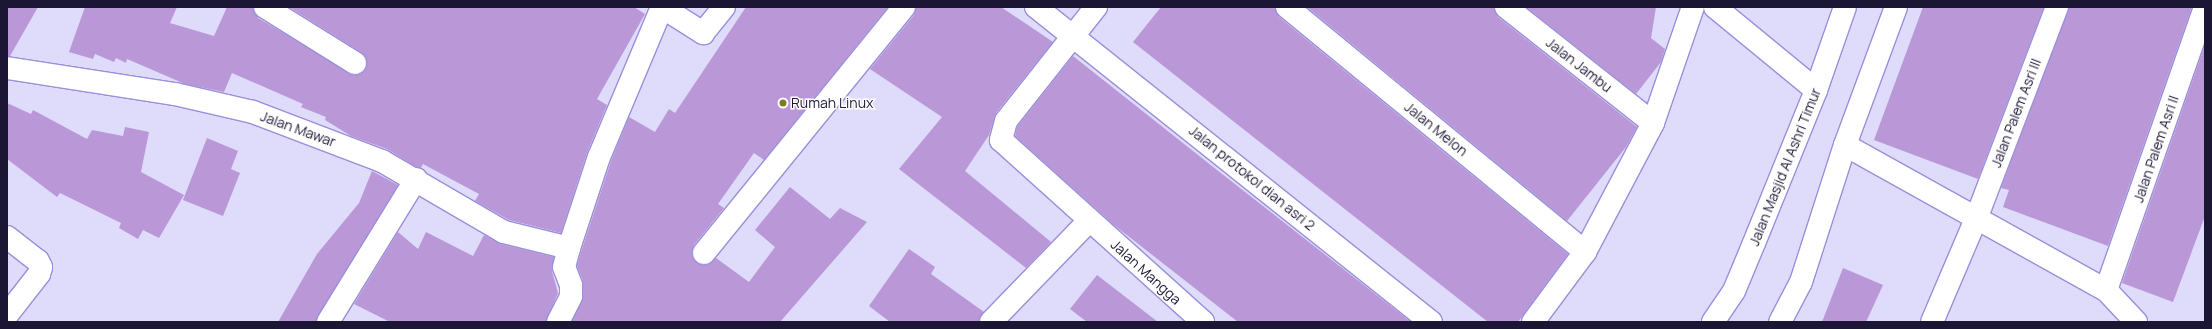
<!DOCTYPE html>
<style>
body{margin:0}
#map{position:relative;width:2212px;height:329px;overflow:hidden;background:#dedbfb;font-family:Manrope,sans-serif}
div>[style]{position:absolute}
.building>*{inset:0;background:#ba97d7}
.roads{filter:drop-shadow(1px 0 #998fda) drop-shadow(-1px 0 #998fda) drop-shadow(0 1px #998fda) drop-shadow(0 -1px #998fda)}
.minor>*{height:22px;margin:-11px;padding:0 11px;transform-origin:11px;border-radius:11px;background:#fff}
.dots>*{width:11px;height:11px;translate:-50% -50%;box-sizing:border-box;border:2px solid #fff;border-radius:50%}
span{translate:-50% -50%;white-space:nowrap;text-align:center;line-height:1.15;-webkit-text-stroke:3px #fff;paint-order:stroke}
.street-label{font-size:14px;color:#1b1633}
.poi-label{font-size:14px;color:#1b1633}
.left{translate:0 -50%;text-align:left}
.frame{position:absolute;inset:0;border:8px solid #1b1633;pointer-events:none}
</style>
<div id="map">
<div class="building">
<i style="clip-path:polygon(7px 7px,38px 7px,10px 56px,7px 56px)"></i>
<i style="clip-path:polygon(85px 7px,177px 7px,170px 23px,214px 36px,227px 7px,253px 7px,258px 18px,355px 75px,361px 74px,367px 64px,362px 53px,289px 7px,634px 7px,645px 14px,597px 99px,607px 105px,587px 153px,561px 233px,509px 220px,475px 201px,479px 194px,423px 164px,421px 168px,416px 167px,387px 149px,351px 136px,325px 120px,326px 117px,301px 107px,303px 104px,232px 73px,224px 92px,185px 84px,127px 59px,126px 63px,116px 58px,114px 62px,95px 54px,93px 59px,69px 52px)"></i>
<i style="clip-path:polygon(746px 7px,888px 7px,764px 160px,754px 153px,718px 204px,724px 208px,694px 245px,693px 258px,702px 265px,716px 258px,749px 282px,775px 247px,755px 230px,790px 187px,830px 219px,840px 208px,867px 222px,780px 322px,572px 322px,583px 296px,583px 281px,577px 266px,581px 252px,611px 161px,629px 117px,655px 132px,669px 109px,675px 113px)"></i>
<i style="clip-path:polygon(916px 7px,1001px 7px,1053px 42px,996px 113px,989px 135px,965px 171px,1051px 242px,1026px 268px,899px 169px,942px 117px,870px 69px,914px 15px)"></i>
<i style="clip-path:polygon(1161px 7px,1275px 7px,1279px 17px,1568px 254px,1518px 322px,1488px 322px,1133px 42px)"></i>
<i style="clip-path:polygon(1307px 7px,1494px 7px,1498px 17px,1637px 127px,1626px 147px,1567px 221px)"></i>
<i style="clip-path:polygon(1526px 7px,1656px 7px,1651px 38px,1665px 49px,1661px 62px,1636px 94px)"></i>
<i style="clip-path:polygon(1923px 7px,2044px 7px,1978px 179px,1874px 140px)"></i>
<i style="clip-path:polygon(2069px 7px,2192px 7px,2108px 246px,2003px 207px,2009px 190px,2001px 188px)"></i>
<i style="clip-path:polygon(2205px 45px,2205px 216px,2173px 302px,2122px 283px)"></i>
<i style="clip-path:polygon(1073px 56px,1217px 170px,1411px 322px,1238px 322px,1114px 225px,1015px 136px,1017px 127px)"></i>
<i style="clip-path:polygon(7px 103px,31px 114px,33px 110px,87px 139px,92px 130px,123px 136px,125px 127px,149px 132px,141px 172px,184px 195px,159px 238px,143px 230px,138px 239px,119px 228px,121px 223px,60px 193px,57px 197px,7px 159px)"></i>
<i style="clip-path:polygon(207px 138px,238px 151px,231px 169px,240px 173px,223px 216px,183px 200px)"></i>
<i style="clip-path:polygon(372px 171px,398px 185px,316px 322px,278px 322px,317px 254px,359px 203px)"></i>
<i style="clip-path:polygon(398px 232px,418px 249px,426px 232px,473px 256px,484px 235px,501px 244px,554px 257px,552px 271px,558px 293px,546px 322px,390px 322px,354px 304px)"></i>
<i style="clip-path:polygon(909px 249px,935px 267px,931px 274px,984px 312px,979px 322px,890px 322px,869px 306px)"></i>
<i style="clip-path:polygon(1843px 268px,1883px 285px,1866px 322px,1822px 322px)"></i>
<i style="clip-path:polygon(1097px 275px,1158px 322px,1087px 322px,1070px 309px)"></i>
</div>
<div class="roads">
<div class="minor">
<i style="left:265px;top:7px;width:106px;rotate:31.9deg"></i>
<i style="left:1036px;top:7px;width:505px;rotate:38.57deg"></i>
<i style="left:1096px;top:7px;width:145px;rotate:128.3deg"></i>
<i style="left:1006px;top:121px;width:20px;rotate:105deg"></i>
<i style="left:1001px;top:140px;width:272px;rotate:42deg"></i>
<i style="left:1287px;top:7px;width:386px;rotate:39.4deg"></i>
<i style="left:1506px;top:7px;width:187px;rotate:38.3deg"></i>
<i style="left:1715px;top:7px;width:131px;rotate:39.4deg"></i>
<i style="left:7px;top:68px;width:170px;rotate:8.8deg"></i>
<i style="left:175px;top:94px;width:80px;rotate:13deg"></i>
<i style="left:253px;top:112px;width:138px;rotate:20.8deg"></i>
<i style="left:382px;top:161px;width:141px;rotate:30.2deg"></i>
<i style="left:504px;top:232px;width:67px;rotate:13.8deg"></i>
<i style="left:1845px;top:145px;width:299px;rotate:29.1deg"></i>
<i style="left:2106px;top:290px;width:44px;rotate:46.8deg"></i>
<i style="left:7px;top:237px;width:39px;rotate:38deg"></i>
<i style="left:38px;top:261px;width:7px;rotate:63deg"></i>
<i style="left:41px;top:267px;width:7px;rotate:106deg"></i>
<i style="left:39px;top:274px;width:52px;rotate:128deg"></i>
<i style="left:704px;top:253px;width:317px;rotate:-50.9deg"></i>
<i style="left:2106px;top:290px;width:300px;rotate:-70.7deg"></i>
<i style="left:328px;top:322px;width:168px;rotate:-58.4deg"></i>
<i style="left:558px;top:322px;width:29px;rotate:-63deg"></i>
<i style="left:571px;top:296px;width:11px;rotate:-90deg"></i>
<i style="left:571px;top:285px;width:19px;rotate:-111deg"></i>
<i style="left:564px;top:267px;width:20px;rotate:-75deg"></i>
<i style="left:569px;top:248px;width:96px;rotate:-71.8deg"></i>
<i style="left:599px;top:157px;width:163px;rotate:-67.2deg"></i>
<i style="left:662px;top:7px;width:49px;rotate:32.4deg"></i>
<i style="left:703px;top:33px;width:33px;rotate:-51deg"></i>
<i style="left:991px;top:322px;width:141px;rotate:-45.9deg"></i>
<i style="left:1533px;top:322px;width:87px;rotate:-53.4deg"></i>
<i style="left:1585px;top:252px;width:146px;rotate:-62.2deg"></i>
<i style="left:1653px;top:123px;width:123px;rotate:-71deg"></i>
<i style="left:1713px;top:322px;width:37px;rotate:-56deg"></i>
<i style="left:1734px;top:291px;width:52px;rotate:-67.4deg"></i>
<i style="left:1754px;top:243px;width:165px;rotate:-67.9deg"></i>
<i style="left:1816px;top:90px;width:88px;rotate:-70.7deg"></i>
<i style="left:1780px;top:322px;width:45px;rotate:-62.3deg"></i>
<i style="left:1801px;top:282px;width:144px;rotate:-72.2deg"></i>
<i style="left:1845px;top:145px;width:147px;rotate:-69.7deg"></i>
<i style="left:1932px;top:322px;width:112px;rotate:-66.9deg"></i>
<i style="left:1976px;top:219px;width:227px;rotate:-69.1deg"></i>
</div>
</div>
<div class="dots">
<i style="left:783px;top:103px;background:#7c7c24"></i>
</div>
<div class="street-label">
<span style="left:1579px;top:65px;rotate:38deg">Jalan Jambu</span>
<span style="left:2016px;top:113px;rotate:-69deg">Jalan Palem Asri III</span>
<span style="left:298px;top:129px;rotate:20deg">Jalan Mawar</span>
<span style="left:1436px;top:129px;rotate:39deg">Jalan Melon</span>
<span style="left:2156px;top:149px;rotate:-71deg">Jalan Palem Asri II</span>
<span style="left:1785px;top:167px;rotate:-68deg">Jalan Masjid Al Ashri Timur</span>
<span style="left:1252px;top:178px;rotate:39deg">Jalan protokol dian asri 2</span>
<span style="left:1146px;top:272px;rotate:42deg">Jalan Mangga</span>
</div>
<div class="poi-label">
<span class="left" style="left:791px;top:103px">Rumah Linux</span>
</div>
<div class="frame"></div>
</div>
